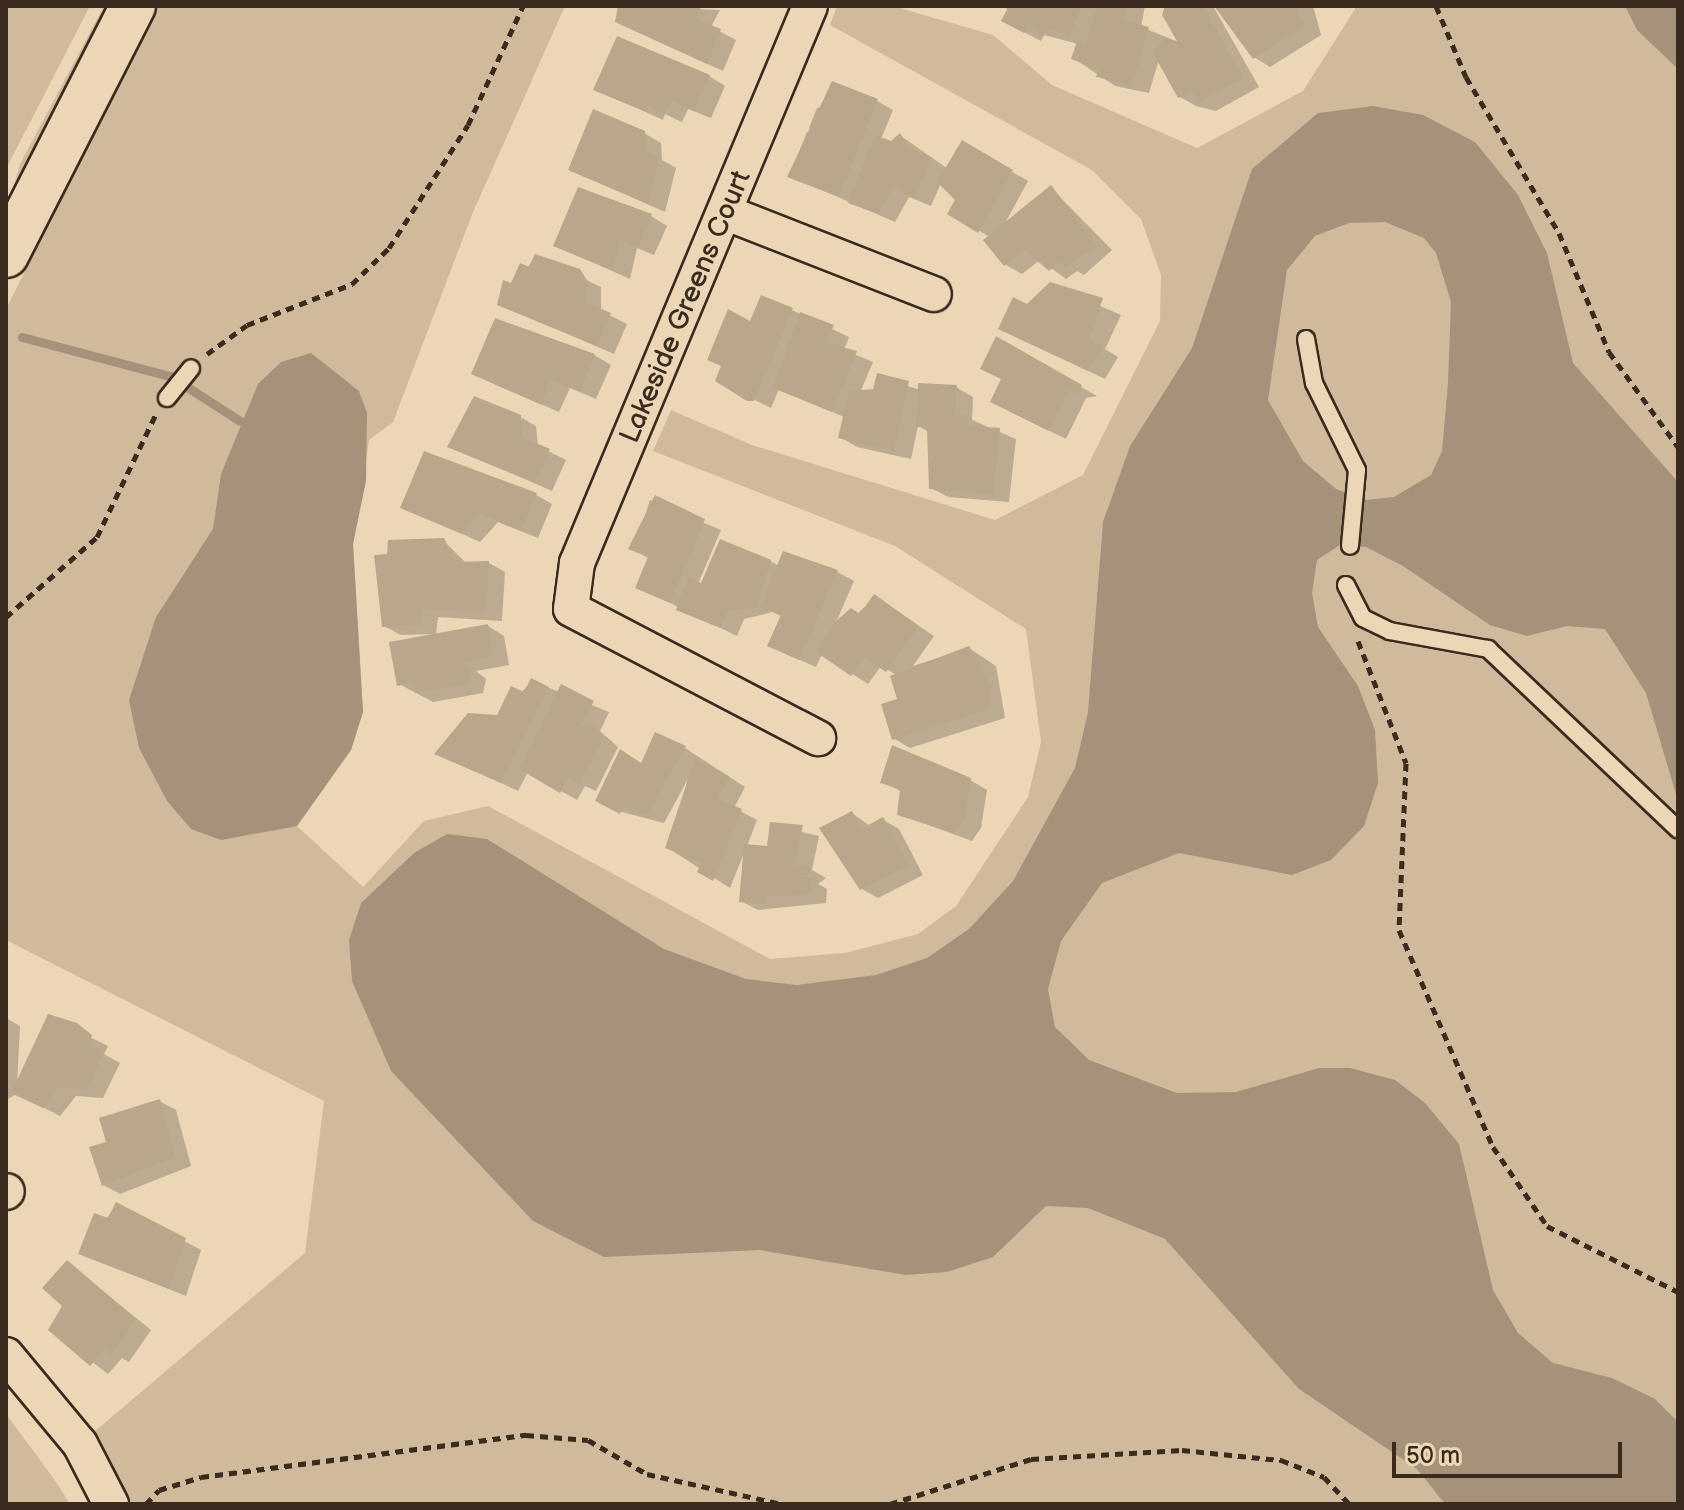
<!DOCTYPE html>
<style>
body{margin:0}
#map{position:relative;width:1684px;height:1510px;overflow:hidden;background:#ebd6b5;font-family:"Balsamiq Sans",sans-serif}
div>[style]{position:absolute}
.green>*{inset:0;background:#cfba9c}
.water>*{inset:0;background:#a6927a}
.shadow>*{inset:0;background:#0003}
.stream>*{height:9px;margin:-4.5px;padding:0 4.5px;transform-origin:4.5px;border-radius:4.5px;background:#a6927a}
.building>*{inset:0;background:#baa68b}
.path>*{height:5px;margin-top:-2.5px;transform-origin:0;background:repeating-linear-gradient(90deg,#3b2a1e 0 8px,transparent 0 14px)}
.roads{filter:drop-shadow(2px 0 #3b2a1e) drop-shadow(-2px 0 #3b2a1e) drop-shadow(0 2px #3b2a1e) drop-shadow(0 -2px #3b2a1e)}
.lane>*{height:16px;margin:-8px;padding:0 8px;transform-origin:8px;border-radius:8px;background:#ebd6b5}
.street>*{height:34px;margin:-17px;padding:0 17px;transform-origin:17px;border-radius:17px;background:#ebd6b5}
.secondary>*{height:44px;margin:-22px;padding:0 22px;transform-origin:22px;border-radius:22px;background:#ebd6b5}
span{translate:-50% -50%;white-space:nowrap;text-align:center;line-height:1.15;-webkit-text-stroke:6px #ebd6b5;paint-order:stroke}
.street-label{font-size:28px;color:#3b2a1e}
.frame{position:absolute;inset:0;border:8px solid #3b2a1e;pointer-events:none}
.scale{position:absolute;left:1392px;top:1442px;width:230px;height:36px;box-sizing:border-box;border:4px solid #3b2a1e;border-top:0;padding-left:10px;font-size:24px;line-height:28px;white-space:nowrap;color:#3b2a1e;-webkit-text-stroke:6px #ebd6b5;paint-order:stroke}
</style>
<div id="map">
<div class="green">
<i style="clip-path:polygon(6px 6px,90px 6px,6px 169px)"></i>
<i style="clip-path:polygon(104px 6px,113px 6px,6px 215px,20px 164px)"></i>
<i style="clip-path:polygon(159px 6px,565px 6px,473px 212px,393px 422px,369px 440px,353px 544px,363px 712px,351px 750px,297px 826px,363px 887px,424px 821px,488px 806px,770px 959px,845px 953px,918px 934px,956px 906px,1028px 797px,1041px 742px,1026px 629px,895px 546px,653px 451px,671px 410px,752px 445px,995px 520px,1083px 475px,1160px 321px,1161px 275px,1141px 219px,1092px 170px,830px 25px,837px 6px,893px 6px,993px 35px,1052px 85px,1197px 148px,1303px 91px,1357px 6px,1678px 6px,1678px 1504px,111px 1504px,80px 1444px,305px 1253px,324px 1101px,6px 940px,6px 309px)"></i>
<i style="clip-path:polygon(6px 1414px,54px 1479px,70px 1504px,6px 1504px)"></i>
</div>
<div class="water">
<i style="clip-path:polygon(1625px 6px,1678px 6px,1678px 69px,1637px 30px)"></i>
<i style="clip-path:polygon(evenodd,1373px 106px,1423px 115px,1475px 142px,1518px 195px,1547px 253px,1573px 363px,1678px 482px,1678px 801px,1646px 693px,1605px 629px,1567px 626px,1527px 636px,1490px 625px,1403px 566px,1366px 547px,1340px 545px,1317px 560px,1312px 593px,1318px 627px,1358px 686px,1375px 730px,1378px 783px,1364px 826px,1331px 860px,1292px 875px,1179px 853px,1102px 883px,1061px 941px,1048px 989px,1055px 1027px,1089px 1060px,1177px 1093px,1236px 1092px,1319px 1068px,1350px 1068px,1395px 1080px,1425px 1103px,1459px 1144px,1493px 1290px,1518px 1333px,1553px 1363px,1612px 1378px,1655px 1399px,1678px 1422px,1678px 1504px,1445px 1504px,1417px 1469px,1299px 1389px,1165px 1239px,1088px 1208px,1046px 1206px,993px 1257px,947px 1272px,906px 1275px,759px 1250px,604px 1257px,533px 1221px,391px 1071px,352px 981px,349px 940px,361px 903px,414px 853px,447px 834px,487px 839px,664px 949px,746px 979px,797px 985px,876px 975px,927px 958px,969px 929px,1013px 881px,1075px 768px,1088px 712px,1103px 522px,1130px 446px,1192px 348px,1252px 169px,1318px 113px,1373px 106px,1385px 222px,1424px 238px,1436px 253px,1451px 302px,1448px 383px,1442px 451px,1431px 475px,1394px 497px,1366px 500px,1336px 489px,1303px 461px,1268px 400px,1287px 270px,1315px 236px,1349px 223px,1385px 222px)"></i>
<i style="clip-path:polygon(311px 353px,359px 391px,367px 413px,366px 481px,353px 544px,363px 712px,351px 750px,297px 826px,221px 840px,191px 829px,167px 801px,139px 748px,129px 700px,156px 617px,213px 529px,221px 474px,258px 384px,281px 362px)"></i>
</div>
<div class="shadow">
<i style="clip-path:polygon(625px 6px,720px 10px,711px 27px,736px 40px,723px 71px,634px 30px)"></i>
<i style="clip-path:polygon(1005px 6px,1145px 6px,1141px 27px,1181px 43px,1177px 6px,1213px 6px,1259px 87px,1216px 111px,1196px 106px,1180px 97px,1159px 59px,1149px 93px,1115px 86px,1073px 58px,1078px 44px,1044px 35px,1041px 41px,1020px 30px)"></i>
<i style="clip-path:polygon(1218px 6px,1313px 6px,1321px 35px,1270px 67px,1254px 57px)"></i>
<i style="clip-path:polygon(709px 76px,725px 86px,711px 118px,688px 109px,682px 122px,665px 114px,663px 120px,596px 89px)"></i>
<i style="clip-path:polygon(877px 101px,893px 110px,881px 139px,892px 143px,901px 136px,948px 169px,963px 143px,1028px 181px,1003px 227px,1051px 188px,1112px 250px,1084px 275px,1077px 271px,1066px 279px,1040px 260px,1022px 274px,1006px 265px,990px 237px,950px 214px,958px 199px,941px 183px,931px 206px,909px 197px,895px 222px,790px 176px,807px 132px,820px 134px,809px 128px,817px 108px)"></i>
<i style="clip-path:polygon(644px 133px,661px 143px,662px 160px,676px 168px,665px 212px,571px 170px)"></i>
<i style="clip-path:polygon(651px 216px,667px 226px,654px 255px,637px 248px,630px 279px,555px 245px)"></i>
<i style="clip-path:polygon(536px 256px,601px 287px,601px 311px,627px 324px,614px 354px,499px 304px)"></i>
<i style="clip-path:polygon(1050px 284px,1121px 315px,1105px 349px,1118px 357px,1105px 379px,1000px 328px)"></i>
<i style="clip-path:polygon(792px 310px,849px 337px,844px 350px,873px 362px,859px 395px,874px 390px,878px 376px,920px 390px,956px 387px,973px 397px,972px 420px,1016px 439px,1009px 502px,948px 497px,931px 488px,929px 432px,918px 426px,911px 459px,857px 447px,840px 437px,844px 417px,779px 389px,771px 408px,733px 389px,751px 324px)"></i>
<i style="clip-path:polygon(997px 339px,1097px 396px,1086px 398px,1066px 439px,1009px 411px)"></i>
<i style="clip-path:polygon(594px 355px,611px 365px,596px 399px,570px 388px,559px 412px,490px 382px)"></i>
<i style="clip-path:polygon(522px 418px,536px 426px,538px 446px,566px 460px,552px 491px,450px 446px,515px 432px)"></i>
<i style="clip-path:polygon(536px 495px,552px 504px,538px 538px,498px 522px,480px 542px,403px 507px)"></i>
<i style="clip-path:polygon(650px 500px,721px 530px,698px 584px,770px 561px,779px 566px,784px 554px,837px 572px,854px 581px,827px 643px,875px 597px,934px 636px,913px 666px,969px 648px,996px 666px,1005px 718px,910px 748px,893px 738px,900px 700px,895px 674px,881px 666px,868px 684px,822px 654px,816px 667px,786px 654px,782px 617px,773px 612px,744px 619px,737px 636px,638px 587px,650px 559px,634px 550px)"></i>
<i style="clip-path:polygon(443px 540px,467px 564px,489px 563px,505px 572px,502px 621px,438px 617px,436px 634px,401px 635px,384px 626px)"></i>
<i style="clip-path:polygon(488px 626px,504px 636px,509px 665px,476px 671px,486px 679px,483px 693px,433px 702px,399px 684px)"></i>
<i style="clip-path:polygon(532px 681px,609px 712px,600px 731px,618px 747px,596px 791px,585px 786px,577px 800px,528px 772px,518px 791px,438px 753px,498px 717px)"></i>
<i style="clip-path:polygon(685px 748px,745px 787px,734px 808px,757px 820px,747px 846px,769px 848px,771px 825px,819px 836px,812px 870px,826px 878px,818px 884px,827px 889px,826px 903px,758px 910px,741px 901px,744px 853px,730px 888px,668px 848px,688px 779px,664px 823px,614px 810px,642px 765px)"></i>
<i style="clip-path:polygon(970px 780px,987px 790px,981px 828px,972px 841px,899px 814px,902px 792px,883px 782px)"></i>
<i style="clip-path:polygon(852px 813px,870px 826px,883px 820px,899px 829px,923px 875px,878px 898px,862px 889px)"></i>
<i style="clip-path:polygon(49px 1017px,108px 1046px,104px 1054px,120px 1063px,103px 1098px,76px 1096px,60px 1116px,17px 1094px,6px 1100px,6px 1018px,20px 1026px,17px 1085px)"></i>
<i style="clip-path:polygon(159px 1101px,176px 1110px,191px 1166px,120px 1194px,103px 1185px,109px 1143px)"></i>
<i style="clip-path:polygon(117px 1205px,201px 1250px,186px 1296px,80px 1253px)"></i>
<i style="clip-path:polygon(67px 1262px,151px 1330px,129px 1362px,122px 1358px,108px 1374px,51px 1330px,65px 1305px)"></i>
</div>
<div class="stream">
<i style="left:22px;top:337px;width:153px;rotate:14.8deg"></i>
<i style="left:170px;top:376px;width:83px;rotate:32.7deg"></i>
</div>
<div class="building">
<i style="clip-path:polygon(618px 6px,702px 6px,694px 18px,721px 29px,707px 64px,615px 22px)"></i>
<i style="clip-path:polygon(1009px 6px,1082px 6px,1070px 36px,1052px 29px,1041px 36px,1030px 23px,1024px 33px,1001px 21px)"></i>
<i style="clip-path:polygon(1097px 6px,1128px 6px,1124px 20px,1149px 27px,1132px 85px,1096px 77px,1099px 69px,1071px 59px,1077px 41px,1086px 44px)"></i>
<i style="clip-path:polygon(1165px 6px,1203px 6px,1243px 78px,1198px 103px,1192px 91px,1178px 98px,1153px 53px,1164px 39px,1177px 41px,1162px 15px)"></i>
<i style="clip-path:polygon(1214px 6px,1302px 6px,1295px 10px,1305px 26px,1253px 59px)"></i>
<i style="clip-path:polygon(617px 36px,710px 75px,694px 111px,671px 101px,665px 114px,648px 107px,646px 112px,593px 90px)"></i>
<i style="clip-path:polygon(832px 81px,878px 99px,839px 197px,787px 177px)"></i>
<i style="clip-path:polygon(593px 109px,645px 131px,646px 151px,660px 157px,648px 204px,568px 170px)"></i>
<i style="clip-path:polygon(900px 133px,909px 148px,931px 157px,915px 198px,893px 188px,878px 214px,848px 203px,875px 135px,891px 141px)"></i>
<i style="clip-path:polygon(962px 140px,1013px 170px,978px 233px,947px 214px,955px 200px,937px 182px)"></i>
<i style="clip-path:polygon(1051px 185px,1097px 246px,1066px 267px,1061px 261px,1049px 271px,1025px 250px,1004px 266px,983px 240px)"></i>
<i style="clip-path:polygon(578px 187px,652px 214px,638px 248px,620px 240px,613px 271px,553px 246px)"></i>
<i style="clip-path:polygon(535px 254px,580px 269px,588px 282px,585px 302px,611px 313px,597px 346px,497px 305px,503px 280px,511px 283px,520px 263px,529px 267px)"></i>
<i style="clip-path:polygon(1050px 282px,1103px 298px,1089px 339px,1103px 346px,1088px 371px,998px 329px,1013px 297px,1027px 304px)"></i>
<i style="clip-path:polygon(761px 295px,793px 308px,754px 401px,747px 401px,715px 381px,721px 366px,707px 360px,728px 309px,750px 321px)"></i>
<i style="clip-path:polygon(800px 312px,834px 325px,826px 343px,857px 351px,832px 412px,773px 388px)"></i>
<i style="clip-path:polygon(495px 318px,595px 354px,580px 391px,550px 379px,542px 405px,471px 374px)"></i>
<i style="clip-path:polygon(996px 336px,1082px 385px,1078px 394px,1069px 390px,1049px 431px,990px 402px,1001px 379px,980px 369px)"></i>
<i style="clip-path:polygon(877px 373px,909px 381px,894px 451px,838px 438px,849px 391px,873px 389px)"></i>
<i style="clip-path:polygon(918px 383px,957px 385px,955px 415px,968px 415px,967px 426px,1000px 428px,993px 494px,929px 489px,927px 427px,916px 427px)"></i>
<i style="clip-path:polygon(474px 396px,521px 415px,522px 437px,550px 449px,535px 483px,447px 447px)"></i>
<i style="clip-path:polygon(424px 451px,537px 493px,521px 531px,480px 514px,462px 534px,400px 508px)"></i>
<i style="clip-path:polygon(655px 495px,705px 519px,670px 603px,635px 588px,648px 557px,628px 549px)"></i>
<i style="clip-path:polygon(444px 538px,455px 562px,489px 561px,486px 613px,422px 609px,420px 625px,382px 627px,374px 555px,387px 554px,388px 540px)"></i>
<i style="clip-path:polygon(720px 539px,771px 560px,756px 608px,728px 611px,720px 628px,676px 610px,689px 577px,701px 583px)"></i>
<i style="clip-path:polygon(783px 551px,838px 570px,799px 660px,767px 646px,781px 615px,760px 607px)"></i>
<i style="clip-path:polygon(874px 594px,919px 626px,886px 672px,864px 657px,851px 676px,816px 652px,836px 621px,851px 608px,860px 614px)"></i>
<i style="clip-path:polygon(488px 624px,493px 656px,463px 662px,471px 668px,467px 684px,415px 693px,413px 682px,397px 686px,389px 642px)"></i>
<i style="clip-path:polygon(969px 646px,991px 687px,989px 709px,892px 740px,881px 704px,897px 699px,890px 676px)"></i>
<i style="clip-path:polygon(531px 678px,549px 687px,501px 783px,434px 754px,468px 713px,497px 715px,511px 686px,524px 692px)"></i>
<i style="clip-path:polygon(561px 684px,594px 701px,581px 726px,592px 724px,603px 737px,579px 784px,568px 778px,560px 793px,519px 769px)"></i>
<i style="clip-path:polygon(655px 732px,686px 746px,647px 815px,623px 806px,620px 814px,595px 801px,620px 749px,641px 763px)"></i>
<i style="clip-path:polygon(892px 745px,971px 778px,965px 818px,954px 833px,897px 815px,900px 789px,880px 783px)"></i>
<i style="clip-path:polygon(695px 759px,729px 776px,718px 799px,742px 809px,713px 881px,697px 872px,701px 863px,665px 848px)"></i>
<i style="clip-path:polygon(852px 811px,861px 829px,883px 817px,908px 865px,860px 890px,819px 828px)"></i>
<i style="clip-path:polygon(770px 822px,803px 825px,795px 865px,810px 866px,809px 875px,794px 876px,812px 878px,810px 894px,767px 897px,767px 905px,739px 902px,744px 844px,767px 846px)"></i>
<i style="clip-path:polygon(48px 1014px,77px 1023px,92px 1035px,88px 1044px,104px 1052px,87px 1090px,59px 1087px,43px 1108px,11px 1093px)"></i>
<i style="clip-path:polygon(160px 1099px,175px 1157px,102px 1186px,89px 1147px,106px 1142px,99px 1118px)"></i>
<i style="clip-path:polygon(116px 1202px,186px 1238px,169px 1289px,78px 1254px,94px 1213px,108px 1218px)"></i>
<i style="clip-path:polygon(67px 1260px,136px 1319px,112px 1355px,105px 1349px,90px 1366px,48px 1330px,62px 1306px,42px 1288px)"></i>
</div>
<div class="path">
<i style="left:1436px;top:6px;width:77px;rotate:67.1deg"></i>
<i style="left:1466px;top:77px;width:182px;rotate:59.2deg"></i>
<i style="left:1559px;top:233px;width:129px;rotate:67.2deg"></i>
<i style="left:1609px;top:352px;width:117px;rotate:54deg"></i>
<i style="left:207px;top:354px;width:49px;rotate:-35.9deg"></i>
<i style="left:247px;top:325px;width:113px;rotate:-21.3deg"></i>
<i style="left:352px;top:284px;width:52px;rotate:-44.2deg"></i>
<i style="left:389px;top:248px;width:146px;rotate:-57.3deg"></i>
<i style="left:468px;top:125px;width:131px;rotate:-65.2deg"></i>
<i style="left:6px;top:617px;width:121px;rotate:-41.3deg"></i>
<i style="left:97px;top:537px;width:136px;rotate:-64.4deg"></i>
<i style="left:1358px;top:641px;width:131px;rotate:68.5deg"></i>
<i style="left:1406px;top:763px;width:167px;rotate:92.4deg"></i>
<i style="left:1399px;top:930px;width:236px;rotate:66.6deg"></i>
<i style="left:1493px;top:1147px;width:96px;rotate:55.6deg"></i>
<i style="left:1547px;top:1226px;width:147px;rotate:26.7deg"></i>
<i style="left:146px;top:1504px;width:19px;rotate:-47deg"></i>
<i style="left:159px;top:1490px;width:44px;rotate:-17.2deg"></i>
<i style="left:201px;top:1477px;width:328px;rotate:-7.4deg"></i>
<i style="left:526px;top:1435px;width:62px;rotate:4.6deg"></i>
<i style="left:588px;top:1440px;width:68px;rotate:30deg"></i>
<i style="left:647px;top:1474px;width:138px;rotate:12.5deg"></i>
<i style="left:890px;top:1504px;width:148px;rotate:-17.7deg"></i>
<i style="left:1031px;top:1459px;width:151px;rotate:-3.4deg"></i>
<i style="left:1182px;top:1450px;width:100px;rotate:5.8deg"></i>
<i style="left:1281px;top:1460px;width:46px;rotate:21.6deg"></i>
<i style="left:1324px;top:1477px;width:37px;rotate:47deg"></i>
</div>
<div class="roads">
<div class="lane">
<i style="left:1306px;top:339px;width:45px;rotate:79.7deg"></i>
<i style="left:1314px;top:383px;width:97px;rotate:63.7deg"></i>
<i style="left:1357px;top:470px;width:76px;rotate:95.3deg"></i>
<i style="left:167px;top:398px;width:38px;rotate:-51deg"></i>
<i style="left:1346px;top:585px;width:37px;rotate:63deg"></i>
<i style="left:1363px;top:618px;width:30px;rotate:26deg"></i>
<i style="left:1390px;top:631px;width:100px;rotate:10.4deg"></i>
<i style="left:1488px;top:649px;width:262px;rotate:43.5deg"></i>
</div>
<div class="street">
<i style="left:810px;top:6px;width:604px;rotate:112.7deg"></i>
<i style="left:577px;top:563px;width:46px;rotate:97.4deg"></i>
<i style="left:571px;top:609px;width:279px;rotate:27.6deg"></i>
<i style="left:727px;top:213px;width:222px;rotate:21.4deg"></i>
<i style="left:6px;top:1192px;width:1px;rotate:-45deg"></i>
<i style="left:6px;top:1355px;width:116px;rotate:50.3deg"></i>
<i style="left:80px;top:1444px;width:68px;rotate:62.7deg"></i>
</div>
<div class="secondary">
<i style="left:6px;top:255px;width:280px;rotate:-63deg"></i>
</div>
</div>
<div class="street-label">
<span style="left:686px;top:307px;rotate:-67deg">Lakeside Greens Court</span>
</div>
<div class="frame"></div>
<div class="scale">50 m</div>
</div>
